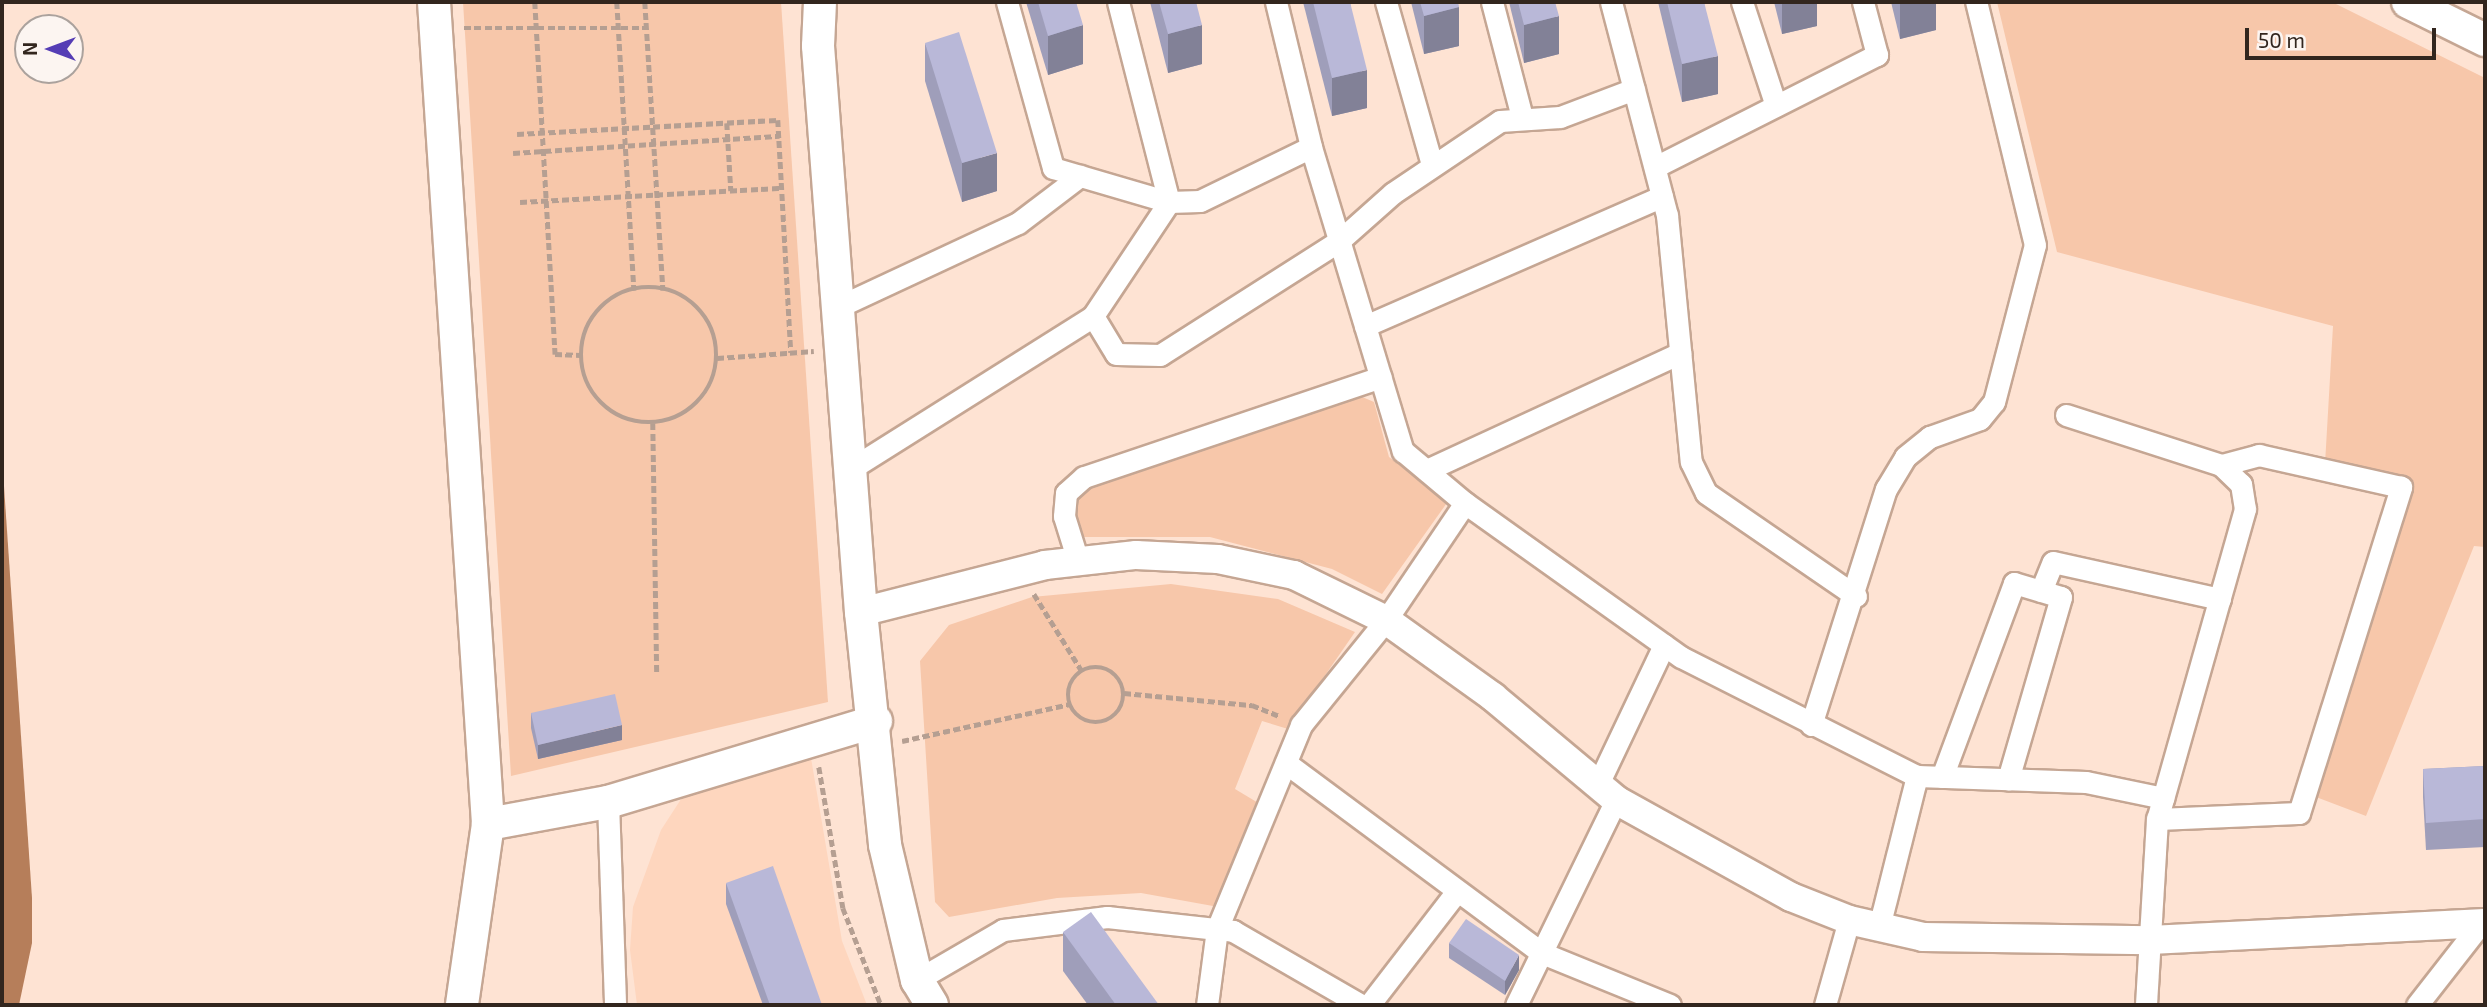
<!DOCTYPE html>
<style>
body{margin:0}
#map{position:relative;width:2487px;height:1007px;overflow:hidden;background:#fee3d3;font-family:"Exo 2",sans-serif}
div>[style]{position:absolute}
.built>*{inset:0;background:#fed6be}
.green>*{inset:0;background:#f7c7aa}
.water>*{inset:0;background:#b67e5a}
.path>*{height:4.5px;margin-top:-2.25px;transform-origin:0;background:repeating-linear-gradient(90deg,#b59f92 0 7px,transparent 0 10.5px)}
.path>.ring{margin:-2.25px;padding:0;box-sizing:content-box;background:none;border:4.5px solid #b59f92;border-radius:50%}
.roads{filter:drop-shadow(2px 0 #c5a693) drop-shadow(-2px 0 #c5a693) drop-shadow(0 2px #c5a693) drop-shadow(0 -2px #c5a693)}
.minor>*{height:21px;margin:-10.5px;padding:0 10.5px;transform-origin:10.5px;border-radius:10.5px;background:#fff}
.tertiary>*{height:28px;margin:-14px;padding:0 14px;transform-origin:14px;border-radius:14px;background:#fff}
.secondary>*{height:32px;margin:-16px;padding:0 16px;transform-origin:16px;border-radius:16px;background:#fff}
.wall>*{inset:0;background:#9f9eba}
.shaded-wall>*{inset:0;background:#828197}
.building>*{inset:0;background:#b9b8d8}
span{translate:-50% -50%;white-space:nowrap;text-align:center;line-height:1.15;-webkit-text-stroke:5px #fcf5f1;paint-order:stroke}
.frame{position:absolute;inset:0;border:4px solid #32261e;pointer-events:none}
.north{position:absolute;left:14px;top:14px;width:70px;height:70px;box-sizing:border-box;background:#fcf5f1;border:2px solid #aba29d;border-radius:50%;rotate:270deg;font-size:19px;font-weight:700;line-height:28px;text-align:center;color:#32261e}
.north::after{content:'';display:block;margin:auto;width:24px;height:32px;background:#553db5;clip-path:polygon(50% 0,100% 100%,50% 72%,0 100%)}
.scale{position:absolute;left:2245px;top:28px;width:191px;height:32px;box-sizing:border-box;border:4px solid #32261e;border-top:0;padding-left:9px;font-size:21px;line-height:24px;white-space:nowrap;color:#32261e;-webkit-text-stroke:5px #fcf5f1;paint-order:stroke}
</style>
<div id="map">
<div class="built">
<i style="clip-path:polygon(811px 758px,842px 941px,867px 1005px,637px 1005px,630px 950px,633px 907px,661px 830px,685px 793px)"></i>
</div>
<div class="green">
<i style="clip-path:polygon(463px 2px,781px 2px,828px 702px,511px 776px)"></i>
<i style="clip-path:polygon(1997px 2px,2332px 2px,2485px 78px,2485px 547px,2474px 546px,2366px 816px,2316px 797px,2400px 500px,2324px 481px,2333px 326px,2057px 252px)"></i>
<i style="clip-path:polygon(1353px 393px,1374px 402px,1389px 457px,1449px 500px,1382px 594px,1332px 569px,1210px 537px,1084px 537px,1065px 511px,1072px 494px)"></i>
<i style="clip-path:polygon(1171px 584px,1278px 599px,1355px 632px,1288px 729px,1262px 721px,1235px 789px,1260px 804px,1224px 908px,1141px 893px,1057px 898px,949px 917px,935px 902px,920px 661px,949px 625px,1032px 597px)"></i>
</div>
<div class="water">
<i style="clip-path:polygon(2px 457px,32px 898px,32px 943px,19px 1005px,2px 1005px)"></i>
</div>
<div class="path">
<i style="left:535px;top:2px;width:353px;rotate:86.7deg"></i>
<i style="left:555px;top:354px;width:26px;rotate:2deg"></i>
<i style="left:617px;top:2px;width:289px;rotate:86.6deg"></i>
<i style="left:645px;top:2px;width:289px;rotate:86.4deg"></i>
<i style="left:464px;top:28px;width:183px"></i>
<i style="left:727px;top:123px;width:68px;rotate:86.6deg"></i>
<i style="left:517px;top:134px;width:261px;rotate:-3.1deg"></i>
<i style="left:778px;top:120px;width:233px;rotate:86.8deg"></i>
<i style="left:513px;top:153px;width:267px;rotate:-3.7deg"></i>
<i style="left:520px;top:202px;width:262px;rotate:-3.1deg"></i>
<i class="ring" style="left:581px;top:287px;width:131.5px;height:131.5px"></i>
<i style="left:717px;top:358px;width:97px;rotate:-4.1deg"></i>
<i style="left:653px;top:423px;width:251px;rotate:89.1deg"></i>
<i style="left:1034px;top:594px;width:91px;rotate:58.1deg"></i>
<i class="ring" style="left:1068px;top:667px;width:51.5px;height:51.5px"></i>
<i style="left:1124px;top:693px;width:129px;rotate:5.4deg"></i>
<i style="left:1252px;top:705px;width:31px;rotate:22deg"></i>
<i style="left:902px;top:741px;width:172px;rotate:-12.4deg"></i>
<i style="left:819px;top:767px;width:143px;rotate:80.3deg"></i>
<i style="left:843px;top:908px;width:104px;rotate:68.6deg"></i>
</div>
<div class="roads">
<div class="minor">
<i style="left:1007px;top:2px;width:172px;rotate:74.5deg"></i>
<i style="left:1053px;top:168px;width:121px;rotate:16.3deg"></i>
<i style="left:1169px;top:202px;width:31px;rotate:-2deg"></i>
<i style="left:1200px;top:201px;width:123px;rotate:-25.9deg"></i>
<i style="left:1276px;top:2px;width:149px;rotate:76.4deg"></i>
<i style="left:1311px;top:147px;width:318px;rotate:73.2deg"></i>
<i style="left:1403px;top:451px;width:81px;rotate:40deg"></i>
<i style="left:1465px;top:503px;width:265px;rotate:35.5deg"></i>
<i style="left:1681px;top:657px;width:264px;rotate:26.8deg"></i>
<i style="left:1917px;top:776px;width:169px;rotate:2deg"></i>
<i style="left:2086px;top:782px;width:79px;rotate:11.7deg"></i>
<i style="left:1386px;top:2px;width:169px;rotate:74.2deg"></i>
<i style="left:1492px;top:2px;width:119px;rotate:75.4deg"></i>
<i style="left:1611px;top:2px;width:220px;rotate:75.3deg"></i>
<i style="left:1667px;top:215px;width:248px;rotate:84.5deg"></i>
<i style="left:1691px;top:462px;width:34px;rotate:64deg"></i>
<i style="left:1706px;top:493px;width:182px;rotate:34.5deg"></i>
<i style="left:1742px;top:2px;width:109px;rotate:71.9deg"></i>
<i style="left:1655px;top:167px;width:249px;rotate:-26.8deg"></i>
<i style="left:1877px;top:55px;width:55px;rotate:-104.8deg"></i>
<i style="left:840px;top:306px;width:196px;rotate:-25deg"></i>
<i style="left:1018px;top:223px;width:78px;rotate:-37.2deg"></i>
<i style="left:1093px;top:316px;width:44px;rotate:58.8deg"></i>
<i style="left:1116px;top:354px;width:44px;rotate:1.3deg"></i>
<i style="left:1160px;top:355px;width:212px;rotate:-32.5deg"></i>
<i style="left:1339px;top:241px;width:72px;rotate:-41.6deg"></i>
<i style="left:1393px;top:193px;width:129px;rotate:-33.9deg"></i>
<i style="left:1500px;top:121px;width:60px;rotate:-3.8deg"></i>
<i style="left:1560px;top:117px;width:79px;rotate:-20.7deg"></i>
<i style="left:1365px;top:326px;width:324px;rotate:-23.6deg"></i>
<i style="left:2066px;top:415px;width:163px;rotate:17.9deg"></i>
<i style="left:2221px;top:465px;width:28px;rotate:44deg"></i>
<i style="left:2241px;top:484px;width:25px;rotate:81deg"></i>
<i style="left:2245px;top:509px;width:322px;rotate:105.8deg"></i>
<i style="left:2157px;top:819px;width:186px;rotate:93.4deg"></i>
<i style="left:852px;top:468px;width:285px;rotate:-32.2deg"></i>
<i style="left:1093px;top:316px;width:137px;rotate:-56.3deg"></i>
<i style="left:1169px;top:202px;width:206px;rotate:-104.3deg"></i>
<i style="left:1427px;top:470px;width:279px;rotate:-24.8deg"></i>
<i style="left:1078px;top:561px;width:47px;rotate:-107.3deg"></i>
<i style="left:1064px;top:516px;width:23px;rotate:-85deg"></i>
<i style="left:1066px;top:493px;width:24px;rotate:-42deg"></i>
<i style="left:1084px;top:477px;width:313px;rotate:-18.6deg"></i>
<i style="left:2041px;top:591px;width:31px;rotate:-68deg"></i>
<i style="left:2053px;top:562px;width:171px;rotate:12.5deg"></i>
<i style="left:1811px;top:725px;width:248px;rotate:-72.4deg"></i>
<i style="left:1886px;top:489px;width:37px;rotate:-59deg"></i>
<i style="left:1905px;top:457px;width:32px;rotate:-39deg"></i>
<i style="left:1930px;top:437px;width:53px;rotate:-19.8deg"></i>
<i style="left:1980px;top:419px;width:22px;rotate:-51deg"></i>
<i style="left:1994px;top:402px;width:162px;rotate:-75.4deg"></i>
<i style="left:2035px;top:245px;width:250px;rotate:-103.6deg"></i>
<i style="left:1286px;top:763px;width:319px;rotate:36.6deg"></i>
<i style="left:1542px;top:953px;width:138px;rotate:22.1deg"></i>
<i style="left:1942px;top:777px;width:207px;rotate:-69.6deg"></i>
<i style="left:2014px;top:583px;width:49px;rotate:16.6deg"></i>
<i style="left:2061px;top:597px;width:190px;rotate:106.2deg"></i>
<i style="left:1598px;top:784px;width:154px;rotate:-64.6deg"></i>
<i style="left:608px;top:802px;width:203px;rotate:88deg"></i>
<i style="left:2157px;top:819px;width:142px;rotate:-2.4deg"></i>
<i style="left:2299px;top:813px;width:342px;rotate:-72.6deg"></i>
<i style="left:2401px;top:487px;width:146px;rotate:-167.3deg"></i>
<i style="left:2259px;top:455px;width:39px;rotate:165deg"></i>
<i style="left:1879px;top:927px;width:156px;rotate:-75.9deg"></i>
<i style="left:917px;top:980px;width:99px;rotate:-30.2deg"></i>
<i style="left:1003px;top:930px;width:105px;rotate:-7.1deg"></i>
<i style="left:1107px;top:917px;width:127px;rotate:6.3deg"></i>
<i style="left:1233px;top:931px;width:148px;rotate:30deg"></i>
<i style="left:1207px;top:1005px;width:77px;rotate:-82.5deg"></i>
<i style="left:1217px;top:929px;width:221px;rotate:-67.6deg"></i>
<i style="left:1301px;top:725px;width:135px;rotate:-51deg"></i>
<i style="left:1386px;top:620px;width:141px;rotate:-56deg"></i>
<i style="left:1369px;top:1005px;width:144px;rotate:-52.3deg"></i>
<i style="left:1516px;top:1005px;width:228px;rotate:-64deg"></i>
<i style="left:1825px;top:1005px;width:88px;rotate:-74.2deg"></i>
<i style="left:2417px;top:1005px;width:104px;rotate:-52deg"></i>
</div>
<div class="tertiary">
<i style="left:861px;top:612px;width:190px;rotate:-14.3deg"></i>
<i style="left:1045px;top:565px;width:92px;rotate:-6.3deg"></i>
<i style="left:1136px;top:555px;width:82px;rotate:2.8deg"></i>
<i style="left:1218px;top:559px;width:78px;rotate:11.9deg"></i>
<i style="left:1294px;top:575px;width:102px;rotate:26.1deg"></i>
<i style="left:1386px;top:620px;width:132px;rotate:35.7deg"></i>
<i style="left:1493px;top:697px;width:160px;rotate:39.9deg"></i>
<i style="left:1616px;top:800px;width:200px;rotate:29deg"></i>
<i style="left:1791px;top:897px;width:62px;rotate:21.6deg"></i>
<i style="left:1849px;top:920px;width:76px;rotate:12.9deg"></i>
<i style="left:1923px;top:937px;width:227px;rotate:0.8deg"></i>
<i style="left:2150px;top:940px;width:335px;rotate:-2.9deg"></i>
</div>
<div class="secondary">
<i style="left:434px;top:2px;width:824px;rotate:86.24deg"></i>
<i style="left:488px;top:824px;width:183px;rotate:98.2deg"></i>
<i style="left:820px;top:2px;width:44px;rotate:92.6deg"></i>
<i style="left:818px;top:46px;width:568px;rotate:85.66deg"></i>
<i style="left:861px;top:612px;width:234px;rotate:84.1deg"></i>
<i style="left:885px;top:845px;width:139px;rotate:76.7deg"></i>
<i style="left:917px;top:980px;width:29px;rotate:59deg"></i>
<i style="left:2408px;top:2px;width:86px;rotate:26.3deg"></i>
<i style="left:488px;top:824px;width:122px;rotate:-10.4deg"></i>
<i style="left:608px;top:802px;width:280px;rotate:-16.8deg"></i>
</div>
</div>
<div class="wall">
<i style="clip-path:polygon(1026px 2px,1076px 2px,1083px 64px,1048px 75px)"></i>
<i style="clip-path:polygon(1150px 2px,1196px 2px,1202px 64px,1168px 73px)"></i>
<i style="clip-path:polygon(1303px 2px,1350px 2px,1367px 108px,1332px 116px)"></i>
<i style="clip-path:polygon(1411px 2px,1458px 2px,1459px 46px,1424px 54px)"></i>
<i style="clip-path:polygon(1509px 2px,1555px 2px,1559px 54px,1524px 63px)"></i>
<i style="clip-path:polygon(1658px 2px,1704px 2px,1718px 94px,1682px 102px)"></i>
<i style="clip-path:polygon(1774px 2px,1817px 2px,1817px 26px,1782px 34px)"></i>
<i style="clip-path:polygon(1891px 2px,1936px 2px,1936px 30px,1900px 39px)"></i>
<i style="clip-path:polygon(925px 43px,997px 191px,962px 202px,925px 81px)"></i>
<i style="clip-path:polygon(531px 713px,622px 740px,538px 759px,531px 728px)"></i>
<i style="clip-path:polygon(2485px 766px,2485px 847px,2426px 850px,2423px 797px,2423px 769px)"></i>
<i style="clip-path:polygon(726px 883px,822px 1005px,763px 1005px,726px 904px)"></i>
<i style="clip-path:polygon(1063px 932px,1159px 1005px,1088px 1005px,1063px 971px)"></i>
<i style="clip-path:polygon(1449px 943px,1519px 970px,1505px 995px,1449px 958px)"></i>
</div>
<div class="shaded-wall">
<i style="clip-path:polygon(1782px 2px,1817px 2px,1817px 26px,1782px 34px)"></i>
<i style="clip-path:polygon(1900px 2px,1936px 2px,1936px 30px,1900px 39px)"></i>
<i style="clip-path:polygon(1459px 7px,1459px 46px,1424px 54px,1424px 16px)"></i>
<i style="clip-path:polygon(1559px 16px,1559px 54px,1524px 63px,1524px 25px)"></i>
<i style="clip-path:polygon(1083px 25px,1083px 64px,1048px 75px,1048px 36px)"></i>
<i style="clip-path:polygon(1202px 25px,1202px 64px,1168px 73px,1168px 34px)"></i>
<i style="clip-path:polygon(1718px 56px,1718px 94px,1682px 102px,1682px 64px)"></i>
<i style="clip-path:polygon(1367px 70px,1367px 108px,1332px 116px,1332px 78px)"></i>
<i style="clip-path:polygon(997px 153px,997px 191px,962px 202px,962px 163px)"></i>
<i style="clip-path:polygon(622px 725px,622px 740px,538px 759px,538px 745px)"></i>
<i style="clip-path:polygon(1519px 955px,1519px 970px,1505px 995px,1505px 981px)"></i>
</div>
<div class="building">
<i style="clip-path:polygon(1038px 2px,1076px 2px,1083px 25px,1048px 36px)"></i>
<i style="clip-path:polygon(1159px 2px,1196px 2px,1202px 25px,1168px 34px)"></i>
<i style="clip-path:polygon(1313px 2px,1350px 2px,1367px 70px,1332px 78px)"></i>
<i style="clip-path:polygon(1420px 2px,1458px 2px,1459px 7px,1424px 16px)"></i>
<i style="clip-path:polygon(1518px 2px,1555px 2px,1559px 16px,1524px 25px)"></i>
<i style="clip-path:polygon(1667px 2px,1704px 2px,1718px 56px,1682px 64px)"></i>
<i style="clip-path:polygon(959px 32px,997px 153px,962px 163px,925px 43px)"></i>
<i style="clip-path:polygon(615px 694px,622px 725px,538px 745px,531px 713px)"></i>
<i style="clip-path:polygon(2485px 766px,2485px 819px,2426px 823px,2423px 769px)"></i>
<i style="clip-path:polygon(773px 866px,822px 1005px,770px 1005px,726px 883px)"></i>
<i style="clip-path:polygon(1091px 912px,1159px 1005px,1116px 1005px,1063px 932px)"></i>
<i style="clip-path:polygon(1466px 919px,1519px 955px,1505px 981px,1449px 943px)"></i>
</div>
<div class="frame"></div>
<div class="north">N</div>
<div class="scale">50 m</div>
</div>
